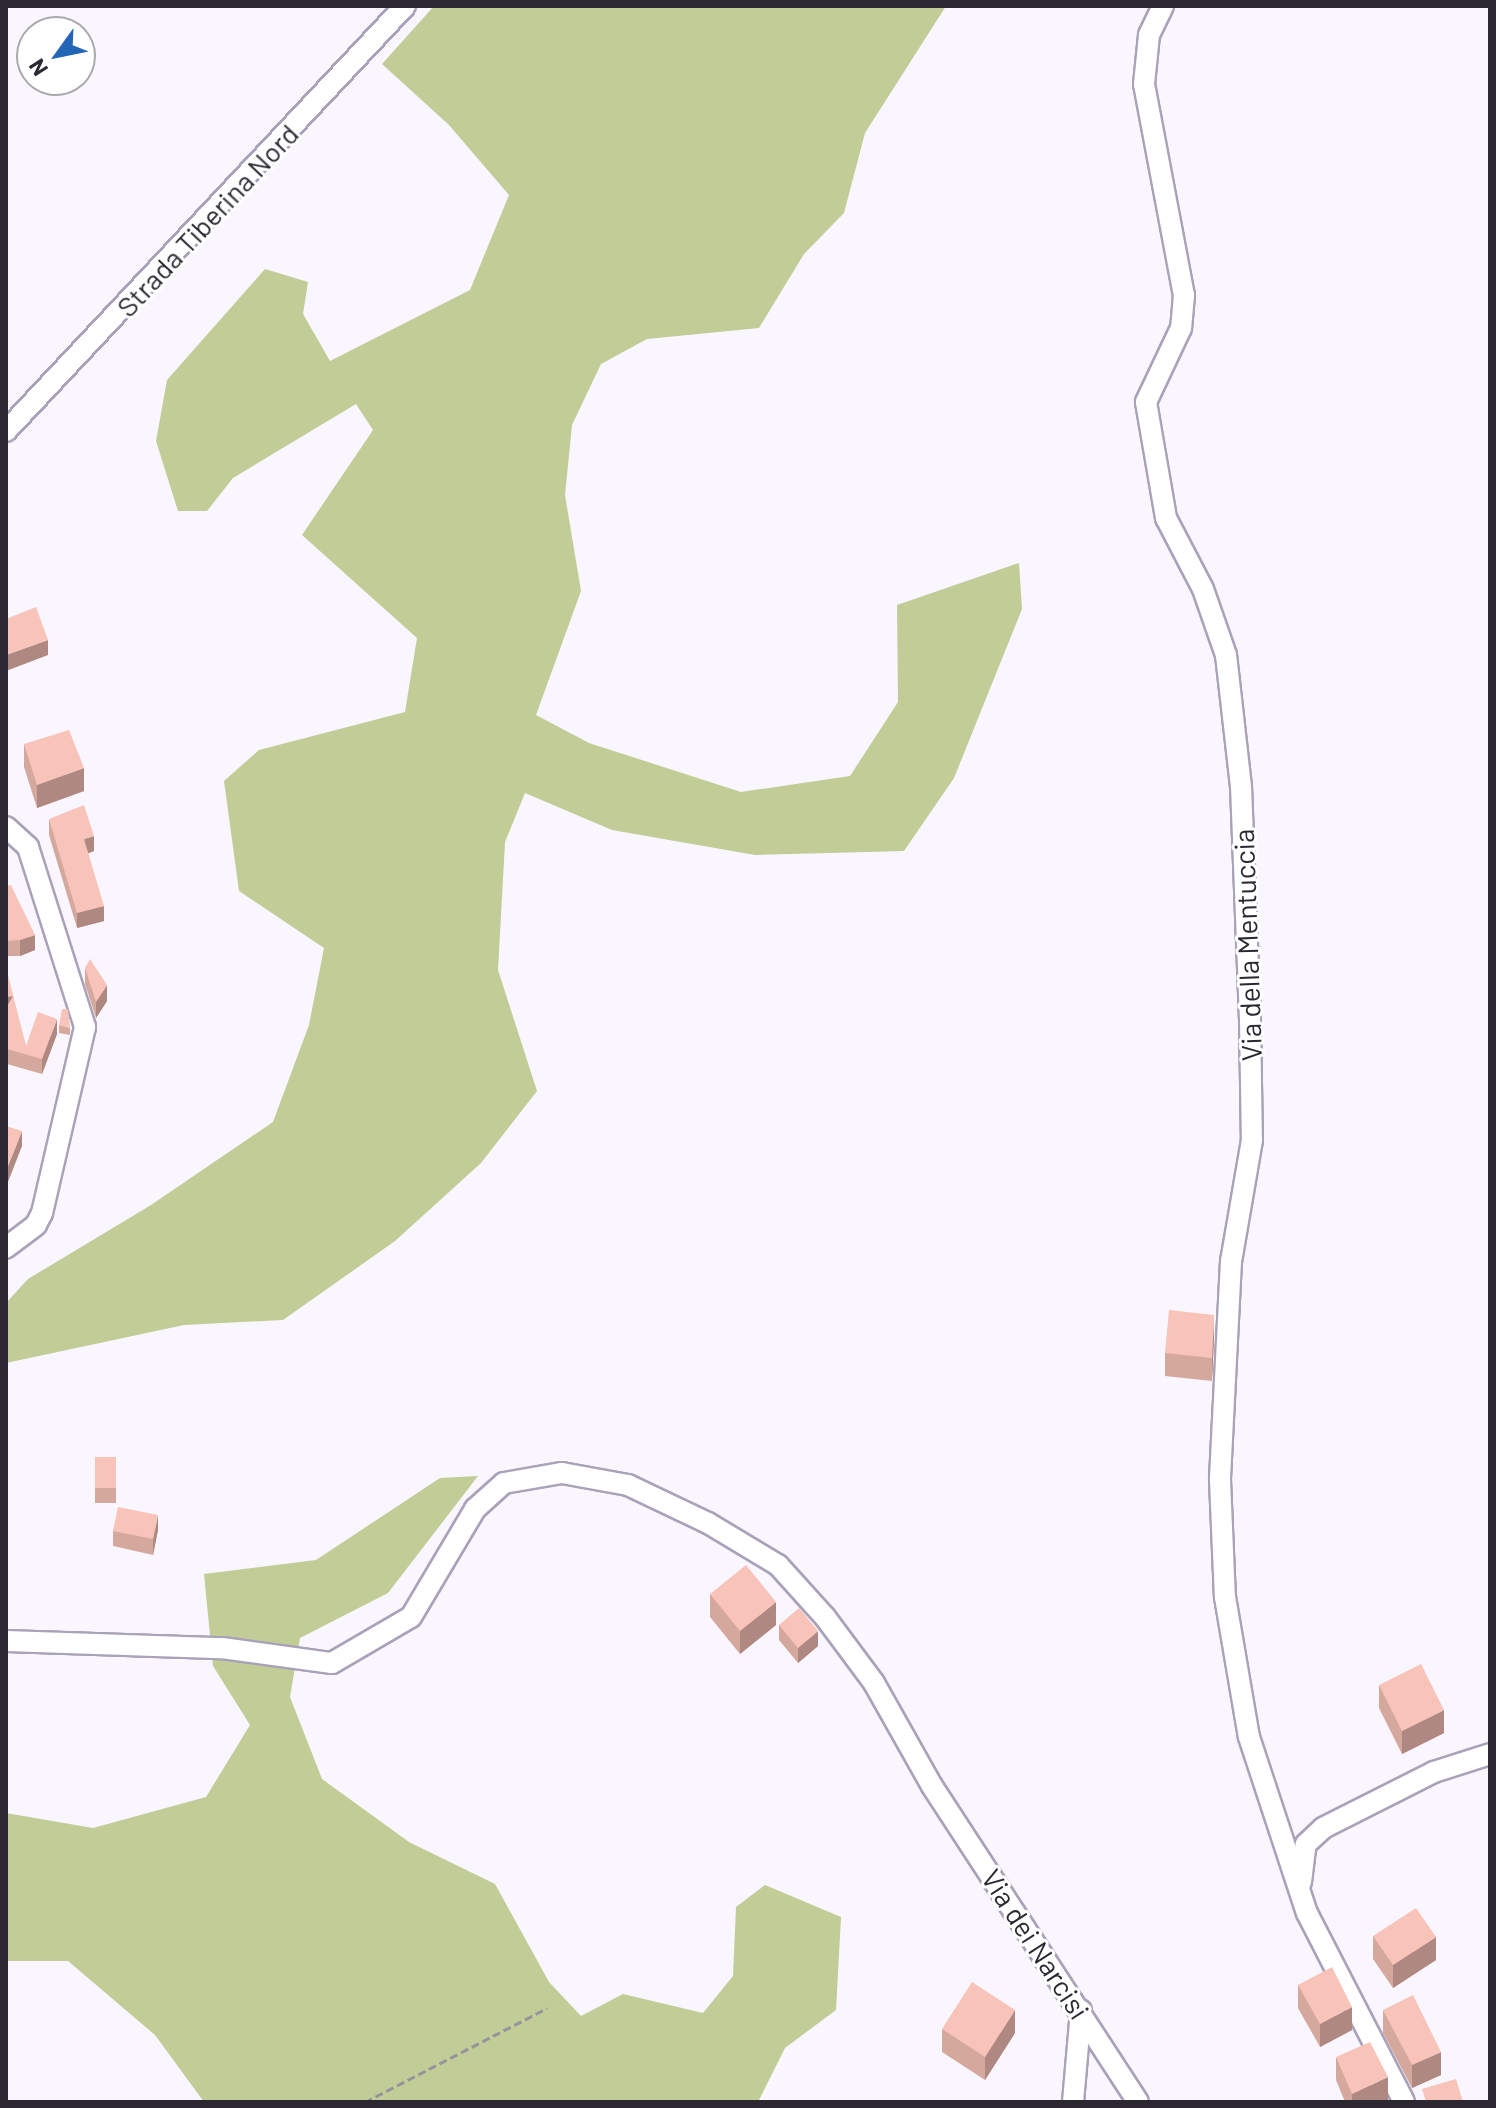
<!DOCTYPE html>
<style>
body{margin:0}
#map{position:relative;width:1496px;height:2108px;overflow:hidden;background:#f9f6ff;font-family:Barlow,sans-serif}
div>[style]{position:absolute}
.green>*{inset:0;background:#c1cc96}
.path>*{height:3px;margin-top:-1.5px;transform-origin:0;background:repeating-linear-gradient(90deg,#96939c 0 8px,transparent 0 12px)}
.roads{filter:drop-shadow(2px 0 #aaa2b8) drop-shadow(-2px 0 #aaa2b8) drop-shadow(0 2px #aaa2b8) drop-shadow(0 -2px #aaa2b8)}
.minor>*{height:20px;margin:-10px;padding:0 10px;transform-origin:10px;border-radius:10px;background:#fff}
.wall>*{inset:0;background:#d5a89e}
.shaded-wall>*{inset:0;background:#ae8881}
.building>*{inset:0;background:#f8c3b8}
span{translate:-50% -50%;white-space:nowrap;text-align:center;line-height:1.15;-webkit-text-stroke:6px #fff;paint-order:stroke}
.street-label{font-size:28px;color:#2c2831}
.frame{position:absolute;inset:0;border:8px solid #2c2831;pointer-events:none}
.north{position:absolute;left:16px;top:16px;width:80px;height:80px;box-sizing:border-box;background:#fff;border:2px solid #aba9ad;border-radius:50%;rotate:237deg;font-size:22px;font-weight:700;line-height:32px;text-align:center;color:#2c2831}
.north::after{content:'';display:block;margin:auto;width:28px;height:36px;background:#2365b6;clip-path:polygon(50% 0,100% 100%,50% 72%,0 100%)}
</style>
<div id="map">
<div class="green">
<i style="clip-path:polygon(434px 6px,946px 6px,865px 133px,844px 213px,804px 254px,759px 328px,647px 339px,601px 364px,572px 425px,565px 495px,581px 591px,536px 715px,589px 743px,741px 792px,850px 776px,898px 702px,897px 605px,1019px 563px,1022px 609px,954px 778px,904px 851px,755px 855px,612px 830px,525px 793px,505px 842px,498px 970px,537px 1091px,481px 1163px,395px 1241px,283px 1320px,184px 1325px,6px 1363px,6px 1303px,28px 1279px,151px 1205px,273px 1122px,309px 1025px,324px 948px,239px 891px,224px 781px,259px 750px,405px 712px,417px 638px,302px 535px,373px 430px,356px 404px,233px 478px,207px 511px,178px 511px,156px 441px,167px 380px,265px 269px,308px 282px,303px 314px,330px 361px,470px 290px,509px 195px,449px 125px,382px 64px)"></i>
<i style="clip-path:polygon(478px 1476px,388px 1593px,300px 1638px,290px 1697px,322px 1779px,409px 1842px,495px 1884px,549px 1982px,581px 2016px,623px 1994px,703px 2013px,733px 1976px,736px 1907px,765px 1885px,841px 1917px,836px 2010px,785px 2048px,758px 2102px,204px 2102px,155px 2035px,68px 1961px,6px 1961px,6px 1813px,93px 1828px,206px 1797px,250px 1725px,213px 1666px,204px 1574px,316px 1560px,440px 1478px)"></i>
</div>
<div class="path">
<i style="left:365px;top:2102px;width:205px;rotate:-27.3deg"></i>
</div>
<div class="roads">
<div class="minor">
<i style="left:1163px;top:6px;width:32px;rotate:116deg"></i>
<i style="left:1149px;top:35px;width:49px;rotate:95.8deg"></i>
<i style="left:1144px;top:84px;width:215px;rotate:79.3deg"></i>
<i style="left:1184px;top:295px;width:33px;rotate:95deg"></i>
<i style="left:1181px;top:328px;width:82px;rotate:115.3deg"></i>
<i style="left:1146px;top:402px;width:118px;rotate:80.2deg"></i>
<i style="left:1166px;top:518px;width:80px;rotate:62.5deg"></i>
<i style="left:1203px;top:589px;width:70px;rotate:70.8deg"></i>
<i style="left:1226px;top:655px;width:132px;rotate:83.5deg"></i>
<i style="left:1241px;top:786px;width:233px;rotate:87.8deg"></i>
<i style="left:1250px;top:1019px;width:121px;rotate:89.1deg"></i>
<i style="left:1252px;top:1140px;width:123px;rotate:99.8deg"></i>
<i style="left:1231px;top:1261px;width:219px;rotate:92.9deg"></i>
<i style="left:1220px;top:1480px;width:117px;rotate:87.6deg"></i>
<i style="left:1225px;top:1597px;width:142px;rotate:80.3deg"></i>
<i style="left:1249px;top:1737px;width:185px;rotate:71.8deg"></i>
<i style="left:1307px;top:1913px;width:212px;rotate:62.8deg"></i>
<i style="left:6px;top:431px;width:583px;rotate:-46.81deg"></i>
<i style="left:6px;top:827px;width:30px;rotate:42deg"></i>
<i style="left:28px;top:847px;width:189px;rotate:72.4deg"></i>
<i style="left:85px;top:1027px;width:191px;rotate:103deg"></i>
<i style="left:42px;top:1213px;width:13px;rotate:117deg"></i>
<i style="left:36px;top:1225px;width:38px;rotate:143deg"></i>
<i style="left:6px;top:1641px;width:216px;rotate:1.9deg"></i>
<i style="left:222px;top:1648px;width:111px;rotate:7.8deg"></i>
<i style="left:332px;top:1663px;width:91px;rotate:-30.2deg"></i>
<i style="left:411px;top:1617px;width:126px;rotate:-59.3deg"></i>
<i style="left:475px;top:1509px;width:39px;rotate:-42deg"></i>
<i style="left:504px;top:1483px;width:59px;rotate:-9.8deg"></i>
<i style="left:562px;top:1473px;width:67px;rotate:10.3deg"></i>
<i style="left:628px;top:1485px;width:89px;rotate:25.4deg"></i>
<i style="left:708px;top:1523px;width:82px;rotate:31deg"></i>
<i style="left:778px;top:1565px;width:70px;rotate:47.9deg"></i>
<i style="left:825px;top:1617px;width:82px;rotate:53.4deg"></i>
<i style="left:874px;top:1683px;width:118px;rotate:60.6deg"></i>
<i style="left:932px;top:1786px;width:377px;rotate:56.9deg"></i>
<i style="left:1301px;top:1882px;width:38px;rotate:-83deg"></i>
<i style="left:1306px;top:1844px;width:23px;rotate:-43deg"></i>
<i style="left:1323px;top:1828px;width:124px;rotate:-26.8deg"></i>
<i style="left:1434px;top:1772px;width:59px;rotate:-17.8deg"></i>
<i style="left:1073px;top:2102px;width:92px;rotate:-85deg"></i>
</div>
</div>
<div class="wall">
<i style="clip-path:polygon(24px 744px,84px 791px,37px 808px,24px 767px)"></i>
<i style="clip-path:polygon(49px 819px,94px 851px,88px 853px,104px 921px,77px 928px,49px 835px)"></i>
<i style="clip-path:polygon(6px 886px,35px 950px,20px 956px,6px 956px)"></i>
<i style="clip-path:polygon(85px 968px,107px 1001px,96px 1018px,85px 984px)"></i>
<i style="clip-path:polygon(6px 975px,26px 1046px,57px 1034px,42px 1074px,7px 1064px)"></i>
<i style="clip-path:polygon(59px 1025px,70px 1028px,70px 1035px,59px 1033px)"></i>
<i style="clip-path:polygon(1214px 1338px,1212px 1381px,1165px 1376px,1165px 1353px)"></i>
<i style="clip-path:polygon(95px 1457px,116px 1457px,116px 1503px,95px 1503px)"></i>
<i style="clip-path:polygon(158px 1530px,153px 1555px,113px 1546px,113px 1531px)"></i>
<i style="clip-path:polygon(710px 1594px,776px 1625px,740px 1654px,710px 1617px)"></i>
<i style="clip-path:polygon(779px 1625px,818px 1646px,798px 1663px,779px 1640px)"></i>
<i style="clip-path:polygon(1379px 1685px,1444px 1733px,1402px 1754px,1379px 1708px)"></i>
<i style="clip-path:polygon(1373px 1936px,1436px 1960px,1393px 1988px,1373px 1959px)"></i>
<i style="clip-path:polygon(1298px 1985px,1352px 2030px,1320px 2047px,1298px 2008px)"></i>
<i style="clip-path:polygon(1383px 2010px,1441px 2075px,1412px 2088px,1383px 2033px)"></i>
<i style="clip-path:polygon(942px 2029px,1015px 2033px,985px 2080px,942px 2052px)"></i>
<i style="clip-path:polygon(1336px 2057px,1388px 2100px,1383px 2102px,1345px 2102px,1336px 2080px)"></i>
</div>
<div class="shaded-wall">
<i style="clip-path:polygon(48px 640px,48px 655px,6px 671px,6px 655px)"></i>
<i style="clip-path:polygon(84px 768px,84px 791px,37px 808px,37px 785px)"></i>
<i style="clip-path:polygon(94px 836px,94px 851px,84px 855px,84px 839px)"></i>
<i style="clip-path:polygon(104px 906px,104px 921px,77px 928px,77px 913px)"></i>
<i style="clip-path:polygon(35px 935px,35px 950px,20px 956px,20px 940px)"></i>
<i style="clip-path:polygon(107px 985px,107px 1001px,96px 1018px,96px 1002px)"></i>
<i style="clip-path:polygon(13px 996px,6px 1012px,6px 997px)"></i>
<i style="clip-path:polygon(57px 1019px,57px 1034px,42px 1074px,42px 1059px)"></i>
<i style="clip-path:polygon(22px 1131px,22px 1146px,6px 1187px,6px 1171px)"></i>
<i style="clip-path:polygon(1214px 1315px,1214px 1338px,1212px 1381px,1212px 1358px)"></i>
<i style="clip-path:polygon(158px 1515px,158px 1530px,153px 1555px,153px 1539px)"></i>
<i style="clip-path:polygon(776px 1602px,776px 1625px,740px 1654px,740px 1631px)"></i>
<i style="clip-path:polygon(818px 1631px,818px 1646px,798px 1663px,798px 1648px)"></i>
<i style="clip-path:polygon(1444px 1710px,1444px 1733px,1402px 1754px,1402px 1731px)"></i>
<i style="clip-path:polygon(1436px 1937px,1436px 1960px,1393px 1988px,1393px 1965px)"></i>
<i style="clip-path:polygon(1352px 2007px,1352px 2030px,1320px 2047px,1320px 2024px)"></i>
<i style="clip-path:polygon(1015px 2010px,1015px 2033px,985px 2080px,985px 2057px)"></i>
<i style="clip-path:polygon(1441px 2052px,1441px 2075px,1412px 2088px,1412px 2065px)"></i>
<i style="clip-path:polygon(1388px 2077px,1388px 2100px,1383px 2102px,1352px 2102px,1352px 2094px)"></i>
</div>
<div class="building">
<i style="clip-path:polygon(36px 607px,48px 640px,6px 655px,6px 619px)"></i>
<i style="clip-path:polygon(69px 730px,84px 768px,37px 785px,24px 744px)"></i>
<i style="clip-path:polygon(84px 805px,94px 836px,84px 839px,104px 906px,77px 913px,49px 819px)"></i>
<i style="clip-path:polygon(11px 885px,35px 935px,20px 940px,6px 941px,6px 886px)"></i>
<i style="clip-path:polygon(90px 959px,107px 985px,96px 1002px,85px 968px)"></i>
<i style="clip-path:polygon(6px 975px,8px 975px,26px 1046px,38px 1012px,57px 1019px,42px 1059px,7px 1049px,6px 1054px,6px 1008px,13px 996px,6px 997px)"></i>
<i style="clip-path:polygon(62px 1009px,68px 1009px,70px 1028px,59px 1025px)"></i>
<i style="clip-path:polygon(6px 1126px,22px 1131px,6px 1171px)"></i>
<i style="clip-path:polygon(1169px 1310px,1214px 1315px,1212px 1358px,1165px 1353px)"></i>
<i style="clip-path:polygon(95px 1457px,116px 1457px,116px 1488px,95px 1488px)"></i>
<i style="clip-path:polygon(118px 1507px,158px 1515px,153px 1539px,113px 1531px)"></i>
<i style="clip-path:polygon(746px 1565px,776px 1602px,740px 1631px,710px 1594px)"></i>
<i style="clip-path:polygon(799px 1608px,818px 1631px,798px 1648px,779px 1625px)"></i>
<i style="clip-path:polygon(1421px 1664px,1444px 1710px,1402px 1731px,1379px 1685px)"></i>
<i style="clip-path:polygon(1416px 1908px,1436px 1937px,1393px 1965px,1373px 1936px)"></i>
<i style="clip-path:polygon(1332px 1967px,1352px 2007px,1320px 2024px,1298px 1985px)"></i>
<i style="clip-path:polygon(972px 1982px,1015px 2010px,985px 2057px,942px 2029px)"></i>
<i style="clip-path:polygon(1413px 1995px,1441px 2052px,1412px 2065px,1383px 2010px)"></i>
<i style="clip-path:polygon(1370px 2042px,1388px 2077px,1352px 2094px,1336px 2057px)"></i>
<i style="clip-path:polygon(1456px 2079px,1463px 2102px,1426px 2102px,1422px 2089px)"></i>
</div>
<div class="street-label">
<span style="left:207px;top:220px;rotate:-47deg">Strada Tiberina Nord</span>
<span style="left:1247px;top:945px;rotate:-92deg">Via della Mentuccia</span>
<span style="left:1036px;top:1944px;rotate:57deg">Via dei Narcisi</span>
</div>
<div class="frame"></div>
<div class="north">N</div>
</div>
